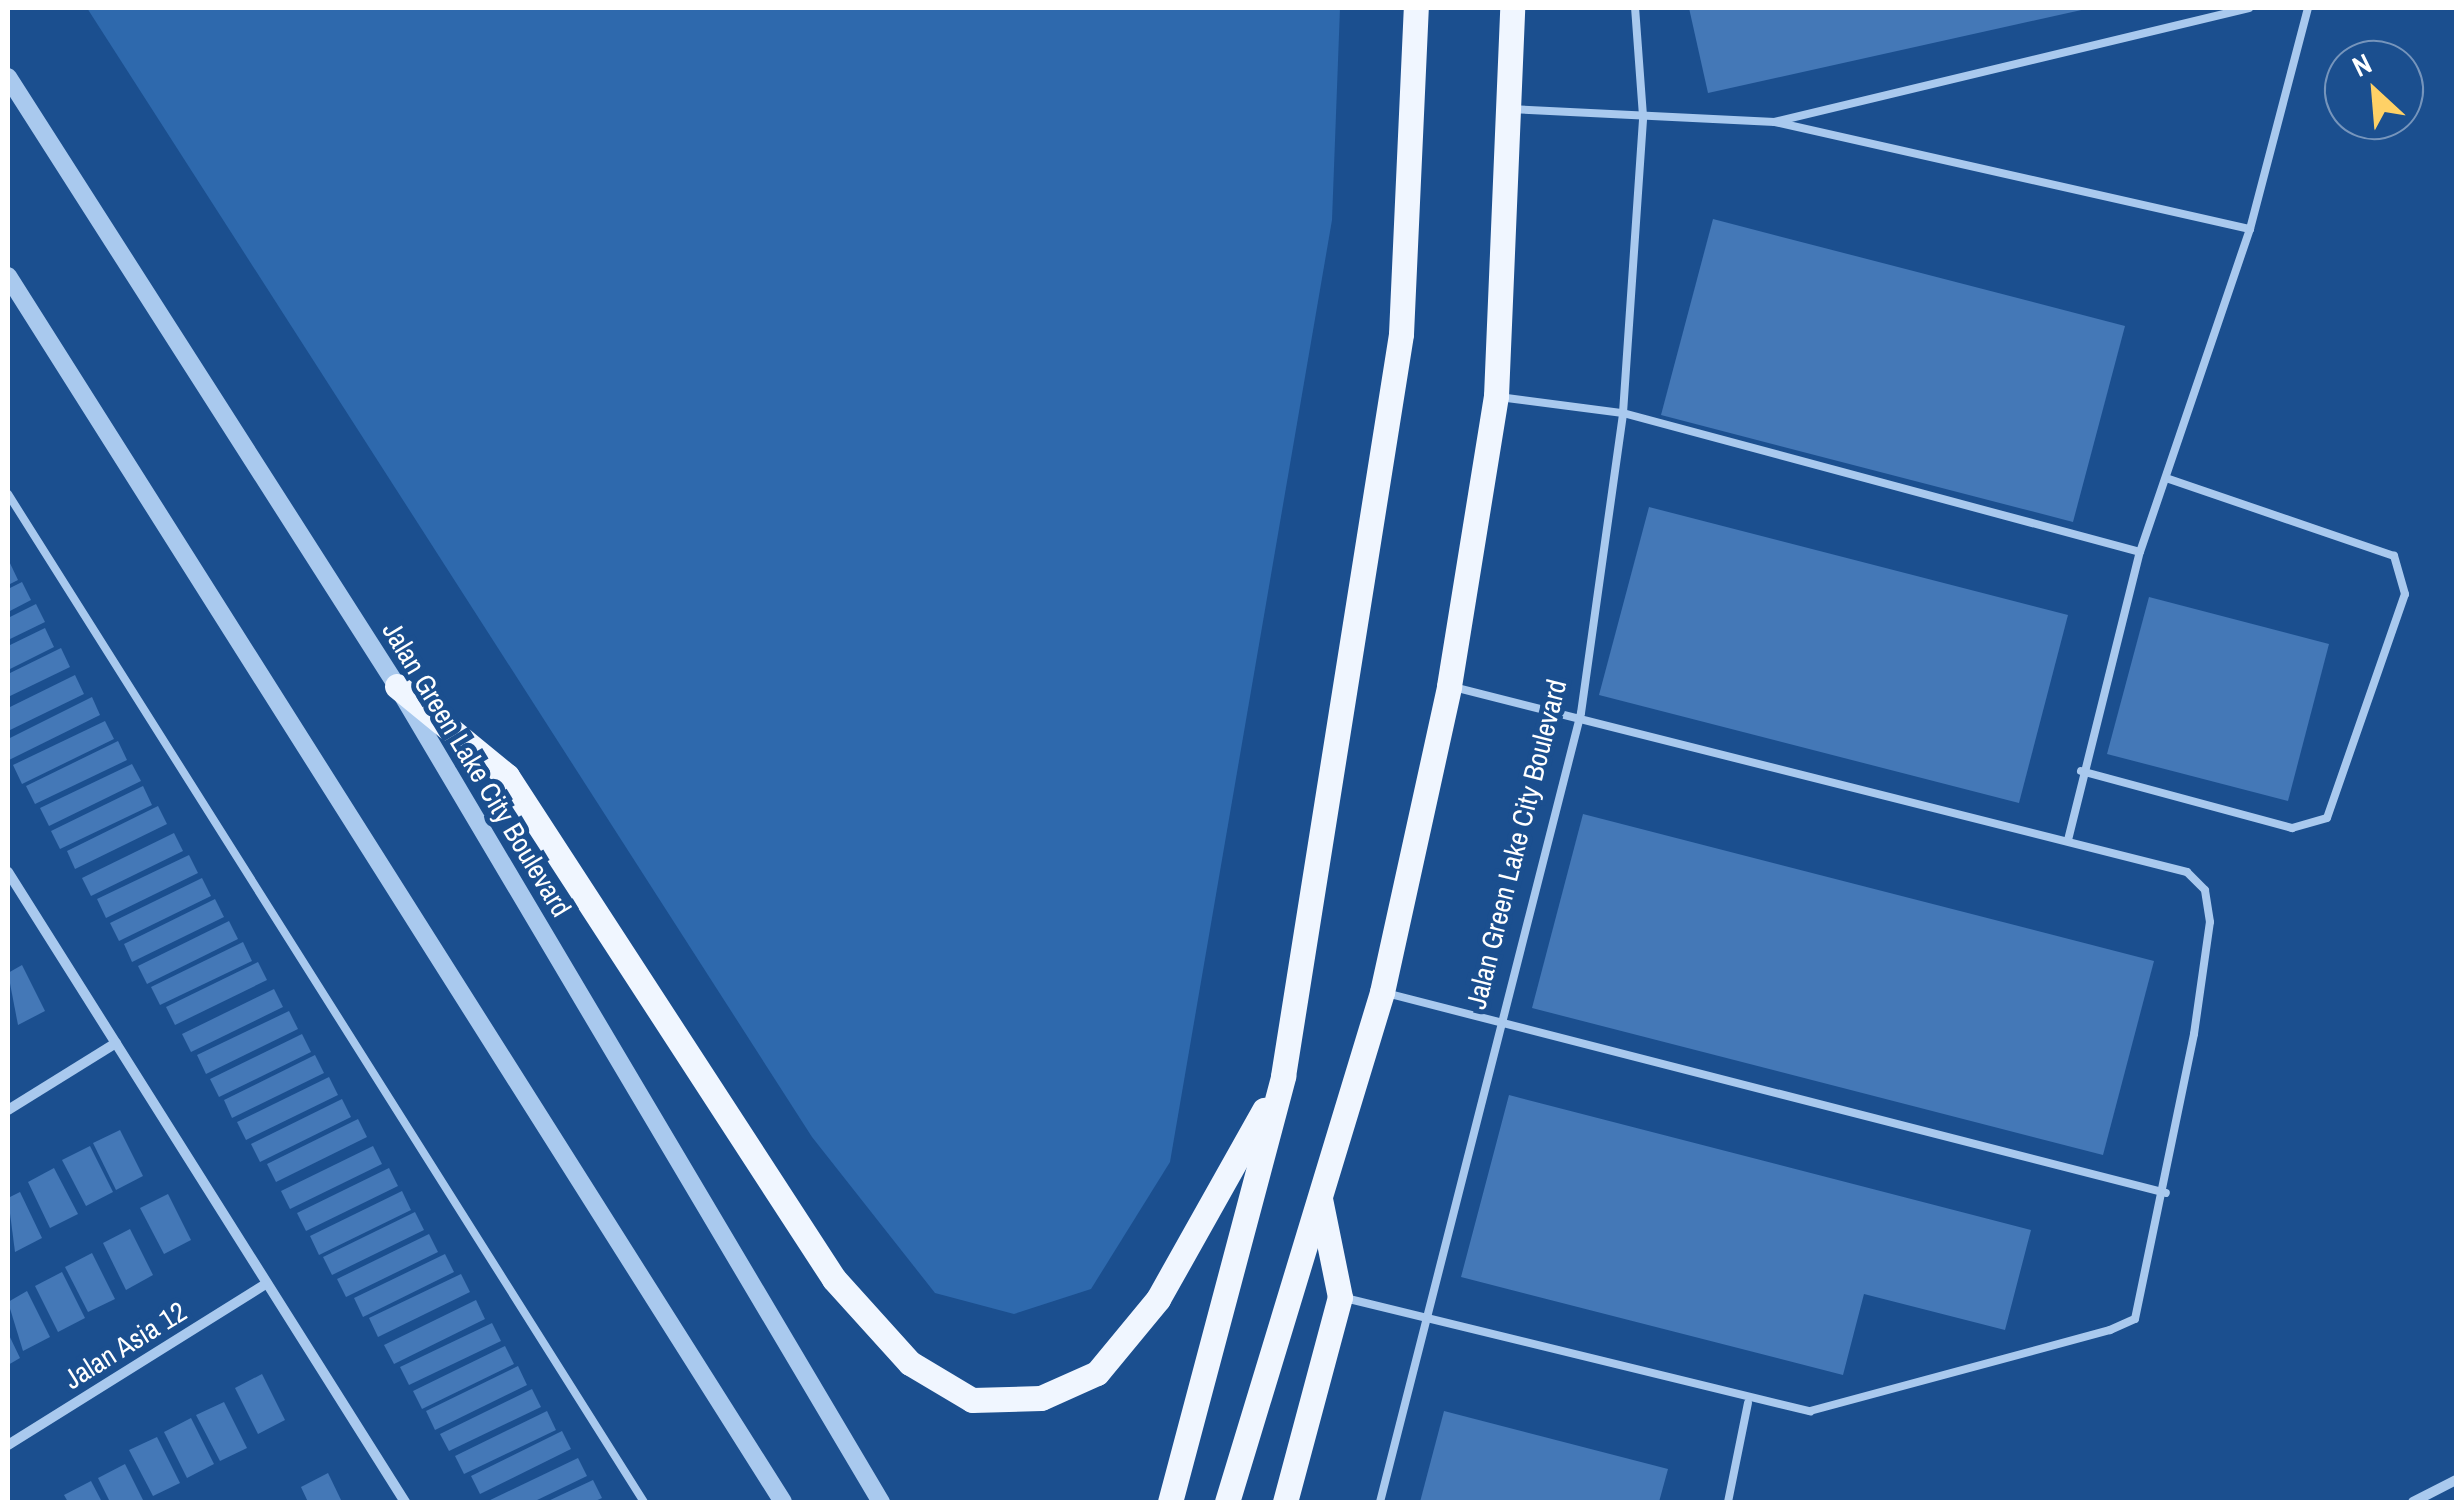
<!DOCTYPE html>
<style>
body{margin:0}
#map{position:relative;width:2464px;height:1510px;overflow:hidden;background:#1b4f8f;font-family:"Archivo Narrow",sans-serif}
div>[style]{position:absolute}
.green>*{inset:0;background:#2e69ad}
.building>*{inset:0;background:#4478b7}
.service>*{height:8px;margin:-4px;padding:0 4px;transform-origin:4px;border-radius:4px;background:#a9c9ee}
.minor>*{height:10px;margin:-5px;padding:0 5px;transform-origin:5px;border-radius:5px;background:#a9c9ee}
.tertiary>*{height:18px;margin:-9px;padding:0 9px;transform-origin:9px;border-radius:9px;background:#a9c9ee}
.primary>*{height:25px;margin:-12.5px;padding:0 12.5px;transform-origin:12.5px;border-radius:12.5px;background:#f0f6ff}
span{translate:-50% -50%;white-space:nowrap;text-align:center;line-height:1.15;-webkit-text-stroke:10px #1b4f8f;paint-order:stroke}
.street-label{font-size:28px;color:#fff}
.frame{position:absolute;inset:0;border:10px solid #fff;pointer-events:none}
.north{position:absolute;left:2324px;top:40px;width:100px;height:100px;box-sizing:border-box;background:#1b4f8f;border:2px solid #7695bc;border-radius:50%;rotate:334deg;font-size:28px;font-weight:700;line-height:40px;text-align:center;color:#fff}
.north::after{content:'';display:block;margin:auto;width:35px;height:45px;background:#ffd166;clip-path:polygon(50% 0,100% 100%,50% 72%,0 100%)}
</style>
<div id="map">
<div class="green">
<i style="clip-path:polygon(87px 8px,1340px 8px,1332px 220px,1170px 1162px,1091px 1289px,1014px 1314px,935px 1293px,812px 1137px)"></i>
</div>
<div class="building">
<i style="clip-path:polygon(1689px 8px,2085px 8px,2086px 9px,1708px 93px)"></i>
<i style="clip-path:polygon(1713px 219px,2125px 326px,2073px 522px,1661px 415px)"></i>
<i style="clip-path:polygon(1649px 507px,2068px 615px,2019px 803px,1599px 695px)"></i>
<i style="clip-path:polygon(8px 559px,18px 580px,8px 585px)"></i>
<i style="clip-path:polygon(22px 582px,31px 600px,8px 612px,8px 589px)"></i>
<i style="clip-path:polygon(2149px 597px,2329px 644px,2288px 801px,2107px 754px)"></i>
<i style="clip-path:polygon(36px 604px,45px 622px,8px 640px,8px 618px)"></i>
<i style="clip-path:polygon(45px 628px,54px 647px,8px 670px,8px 646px)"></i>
<i style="clip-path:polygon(61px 648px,70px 667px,8px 697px,8px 674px)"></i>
<i style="clip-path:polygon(75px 675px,84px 694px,8px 731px,8px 708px)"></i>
<i style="clip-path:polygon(92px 697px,100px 715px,9px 760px,8px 739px)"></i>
<i style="clip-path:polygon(105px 721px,114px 739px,22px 784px,13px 765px)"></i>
<i style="clip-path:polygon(118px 741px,127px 760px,35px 804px,26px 786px)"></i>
<i style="clip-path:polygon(132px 764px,141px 781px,49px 826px,40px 808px)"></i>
<i style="clip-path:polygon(143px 786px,152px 805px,60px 849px,51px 831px)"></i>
<i style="clip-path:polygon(158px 806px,167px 824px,75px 869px,67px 851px)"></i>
<i style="clip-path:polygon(1583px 814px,2154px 961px,2103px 1155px,1532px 1008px)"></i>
<i style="clip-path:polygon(174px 833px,183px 851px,91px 896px,82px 878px)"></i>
<i style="clip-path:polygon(189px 855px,198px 873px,106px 918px,97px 899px)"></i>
<i style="clip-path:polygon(202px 878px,211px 896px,119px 941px,110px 923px)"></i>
<i style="clip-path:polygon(215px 899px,224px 917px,132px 962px,124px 944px)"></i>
<i style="clip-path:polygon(229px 921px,238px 939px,147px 984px,138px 966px)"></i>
<i style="clip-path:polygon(243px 942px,252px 961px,160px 1005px,151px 987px)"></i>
<i style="clip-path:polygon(258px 962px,267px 980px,175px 1025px,166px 1007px)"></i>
<i style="clip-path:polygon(22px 965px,45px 1011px,18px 1025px,8px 973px)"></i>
<i style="clip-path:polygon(274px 989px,283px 1007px,191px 1052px,182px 1034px)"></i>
<i style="clip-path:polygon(289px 1011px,298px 1029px,206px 1074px,197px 1055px)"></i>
<i style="clip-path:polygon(302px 1034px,311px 1052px,219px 1097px,210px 1079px)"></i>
<i style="clip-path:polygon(315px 1055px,324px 1073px,232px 1118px,224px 1100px)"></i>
<i style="clip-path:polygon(329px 1077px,338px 1095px,246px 1140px,237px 1122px)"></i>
<i style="clip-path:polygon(1509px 1095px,2031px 1230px,2005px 1330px,1864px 1294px,1843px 1375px,1461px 1277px)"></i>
<i style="clip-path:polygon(342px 1099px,351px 1117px,260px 1162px,251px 1144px)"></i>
<i style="clip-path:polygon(358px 1119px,367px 1137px,276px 1182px,267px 1164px)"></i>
<i style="clip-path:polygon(120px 1130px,143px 1176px,116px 1190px,93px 1143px)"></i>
<i style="clip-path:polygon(90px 1146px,113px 1192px,86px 1206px,62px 1160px)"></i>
<i style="clip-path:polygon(373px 1146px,382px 1164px,290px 1209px,281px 1191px)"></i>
<i style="clip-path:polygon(54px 1168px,78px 1214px,50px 1228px,28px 1182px)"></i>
<i style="clip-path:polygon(389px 1168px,398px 1186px,306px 1231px,297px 1213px)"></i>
<i style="clip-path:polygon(402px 1191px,411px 1210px,319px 1255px,310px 1236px)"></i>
<i style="clip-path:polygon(20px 1192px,42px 1238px,15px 1252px,8px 1198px)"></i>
<i style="clip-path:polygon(168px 1194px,191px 1240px,164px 1254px,140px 1208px)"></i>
<i style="clip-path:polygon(415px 1212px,424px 1230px,332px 1275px,323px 1257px)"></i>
<i style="clip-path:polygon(130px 1229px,153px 1275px,126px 1290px,103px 1243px)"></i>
<i style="clip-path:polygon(429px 1234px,438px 1252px,346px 1297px,337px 1279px)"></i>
<i style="clip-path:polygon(92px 1253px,115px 1299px,88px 1312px,65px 1267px)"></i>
<i style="clip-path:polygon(445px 1254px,454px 1272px,363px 1317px,354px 1298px)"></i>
<i style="clip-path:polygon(62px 1272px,85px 1318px,58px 1332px,35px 1286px)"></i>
<i style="clip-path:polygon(461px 1274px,470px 1292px,378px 1337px,369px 1318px)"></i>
<i style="clip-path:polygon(27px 1291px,50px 1337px,23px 1351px,8px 1302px)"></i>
<i style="clip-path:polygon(476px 1300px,485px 1319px,394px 1364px,384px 1345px)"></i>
<i style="clip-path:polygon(492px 1323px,501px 1341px,409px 1385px,400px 1367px)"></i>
<i style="clip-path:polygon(8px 1333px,20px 1358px,8px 1365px)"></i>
<i style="clip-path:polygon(505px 1346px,514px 1364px,422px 1409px,413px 1391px)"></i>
<i style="clip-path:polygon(518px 1366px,527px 1385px,435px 1430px,426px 1411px)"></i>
<i style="clip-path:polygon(262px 1374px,285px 1420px,258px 1434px,235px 1388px)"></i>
<i style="clip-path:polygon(532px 1389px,541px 1407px,449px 1451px,440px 1434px)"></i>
<i style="clip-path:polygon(224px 1402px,247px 1448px,220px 1461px,196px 1415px)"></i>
<i style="clip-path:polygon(547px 1411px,556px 1430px,464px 1474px,455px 1456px)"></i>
<i style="clip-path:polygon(1444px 1411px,1668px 1469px,1659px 1502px,1420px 1502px)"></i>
<i style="clip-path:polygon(191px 1418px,214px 1464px,187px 1478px,164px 1432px)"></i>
<i style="clip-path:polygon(562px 1431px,571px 1449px,480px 1494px,471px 1476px)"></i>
<i style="clip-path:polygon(157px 1437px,180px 1483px,153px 1496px,129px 1450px)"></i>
<i style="clip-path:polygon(578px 1458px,587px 1476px,533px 1502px,486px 1502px)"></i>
<i style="clip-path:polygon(125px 1464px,144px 1502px,110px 1502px,98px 1478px)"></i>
<i style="clip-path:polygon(328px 1473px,342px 1502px,308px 1502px,301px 1487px)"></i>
<i style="clip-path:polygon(593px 1480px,602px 1498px,593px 1502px,546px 1502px)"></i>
<i style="clip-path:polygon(91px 1481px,102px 1502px,68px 1502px,64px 1495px)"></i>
</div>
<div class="service">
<i style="left:2249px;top:8px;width:488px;rotate:166.5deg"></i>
<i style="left:1775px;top:122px;width:487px;rotate:12.7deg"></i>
<i style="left:1510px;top:109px;width:265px;rotate:2.8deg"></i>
<i style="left:1499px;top:397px;width:125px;rotate:7.4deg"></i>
<i style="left:1623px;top:413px;width:535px;rotate:15.05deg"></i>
<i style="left:8px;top:494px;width:1192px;rotate:57.75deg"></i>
<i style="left:2081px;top:771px;width:219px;rotate:15.1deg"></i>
<i style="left:2292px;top:828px;width:36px;rotate:-16deg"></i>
<i style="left:2327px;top:818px;width:237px;rotate:-70.8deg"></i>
<i style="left:2405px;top:594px;width:40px;rotate:-106deg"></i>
<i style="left:2394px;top:556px;width:241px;rotate:-161.1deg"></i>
<i style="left:2068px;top:840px;width:297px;rotate:-76deg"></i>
<i style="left:2140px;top:552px;width:341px;rotate:-71.2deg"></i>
<i style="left:2250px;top:229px;width:228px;rotate:-75.3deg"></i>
<i style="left:1386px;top:993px;width:805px;rotate:14.38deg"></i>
<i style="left:1345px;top:1298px;width:479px;rotate:13.7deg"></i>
<i style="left:1810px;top:1411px;width:311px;rotate:-15.1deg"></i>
<i style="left:2110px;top:1330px;width:27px;rotate:-24deg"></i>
<i style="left:2135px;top:1319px;width:291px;rotate:-78.3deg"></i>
<i style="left:2194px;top:1034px;width:113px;rotate:-81.9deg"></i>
<i style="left:2210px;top:922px;width:32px;rotate:-99deg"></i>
<i style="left:2205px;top:890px;width:25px;rotate:-135deg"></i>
<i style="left:2187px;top:872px;width:757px;rotate:-165.85deg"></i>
<i style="left:1380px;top:1502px;width:814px;rotate:-75.71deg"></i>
<i style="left:1581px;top:713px;width:303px;rotate:-82deg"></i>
<i style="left:1623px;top:413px;width:298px;rotate:-86.1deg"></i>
<i style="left:1643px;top:116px;width:108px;rotate:-94.2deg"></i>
<i style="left:1728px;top:1502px;width:101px;rotate:-78.6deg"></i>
</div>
<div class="minor">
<i style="left:8px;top:872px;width:745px;rotate:57.78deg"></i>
<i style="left:8px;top:1110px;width:127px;rotate:-31.8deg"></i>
<i style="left:8px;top:1445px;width:305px;rotate:-32deg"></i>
<i style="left:2413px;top:1502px;width:48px;rotate:-27.1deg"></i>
</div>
<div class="tertiary">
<i style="left:8px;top:77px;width:723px;rotate:57.43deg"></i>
<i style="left:397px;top:686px;width:949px;rotate:59.33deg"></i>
<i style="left:8px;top:276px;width:1450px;rotate:57.7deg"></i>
</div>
<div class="primary">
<i style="left:397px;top:686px;width:142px;rotate:39.3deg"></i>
<i style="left:507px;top:776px;width:600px;rotate:56.97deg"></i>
<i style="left:834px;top:1279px;width:113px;rotate:47.9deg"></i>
<i style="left:910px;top:1363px;width:72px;rotate:30.8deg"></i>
<i style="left:972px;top:1400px;width:69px;rotate:-1.7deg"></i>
<i style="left:1041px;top:1398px;width:61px;rotate:-24.1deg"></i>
<i style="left:1097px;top:1373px;width:96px;rotate:-50.5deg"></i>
<i style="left:1158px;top:1299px;width:217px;rotate:-60.7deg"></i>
<i style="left:1170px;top:1502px;width:441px;rotate:-75.1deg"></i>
<i style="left:1283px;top:1076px;width:751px;rotate:-80.96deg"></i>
<i style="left:1401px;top:334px;width:326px;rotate:-87.4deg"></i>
<i style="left:1227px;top:1502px;width:533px;rotate:-73.09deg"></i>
<i style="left:1382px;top:992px;width:313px;rotate:-77.6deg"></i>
<i style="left:1449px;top:686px;width:294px;rotate:-80.8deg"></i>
<i style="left:1496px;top:396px;width:388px;rotate:-87.6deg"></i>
<i style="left:1285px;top:1502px;width:212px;rotate:-75deg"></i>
<i style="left:1340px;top:1297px;width:100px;rotate:-101.5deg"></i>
</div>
<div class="street-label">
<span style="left:477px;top:769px;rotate:59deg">Jalan Green Lake City Boulevard</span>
<span style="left:1516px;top:844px;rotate:-76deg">Jalan Green Lake City Boulevard</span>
<span style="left:125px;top:1345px;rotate:-32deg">Jalan Asia 12</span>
</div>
<div class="frame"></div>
<div class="north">N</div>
</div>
